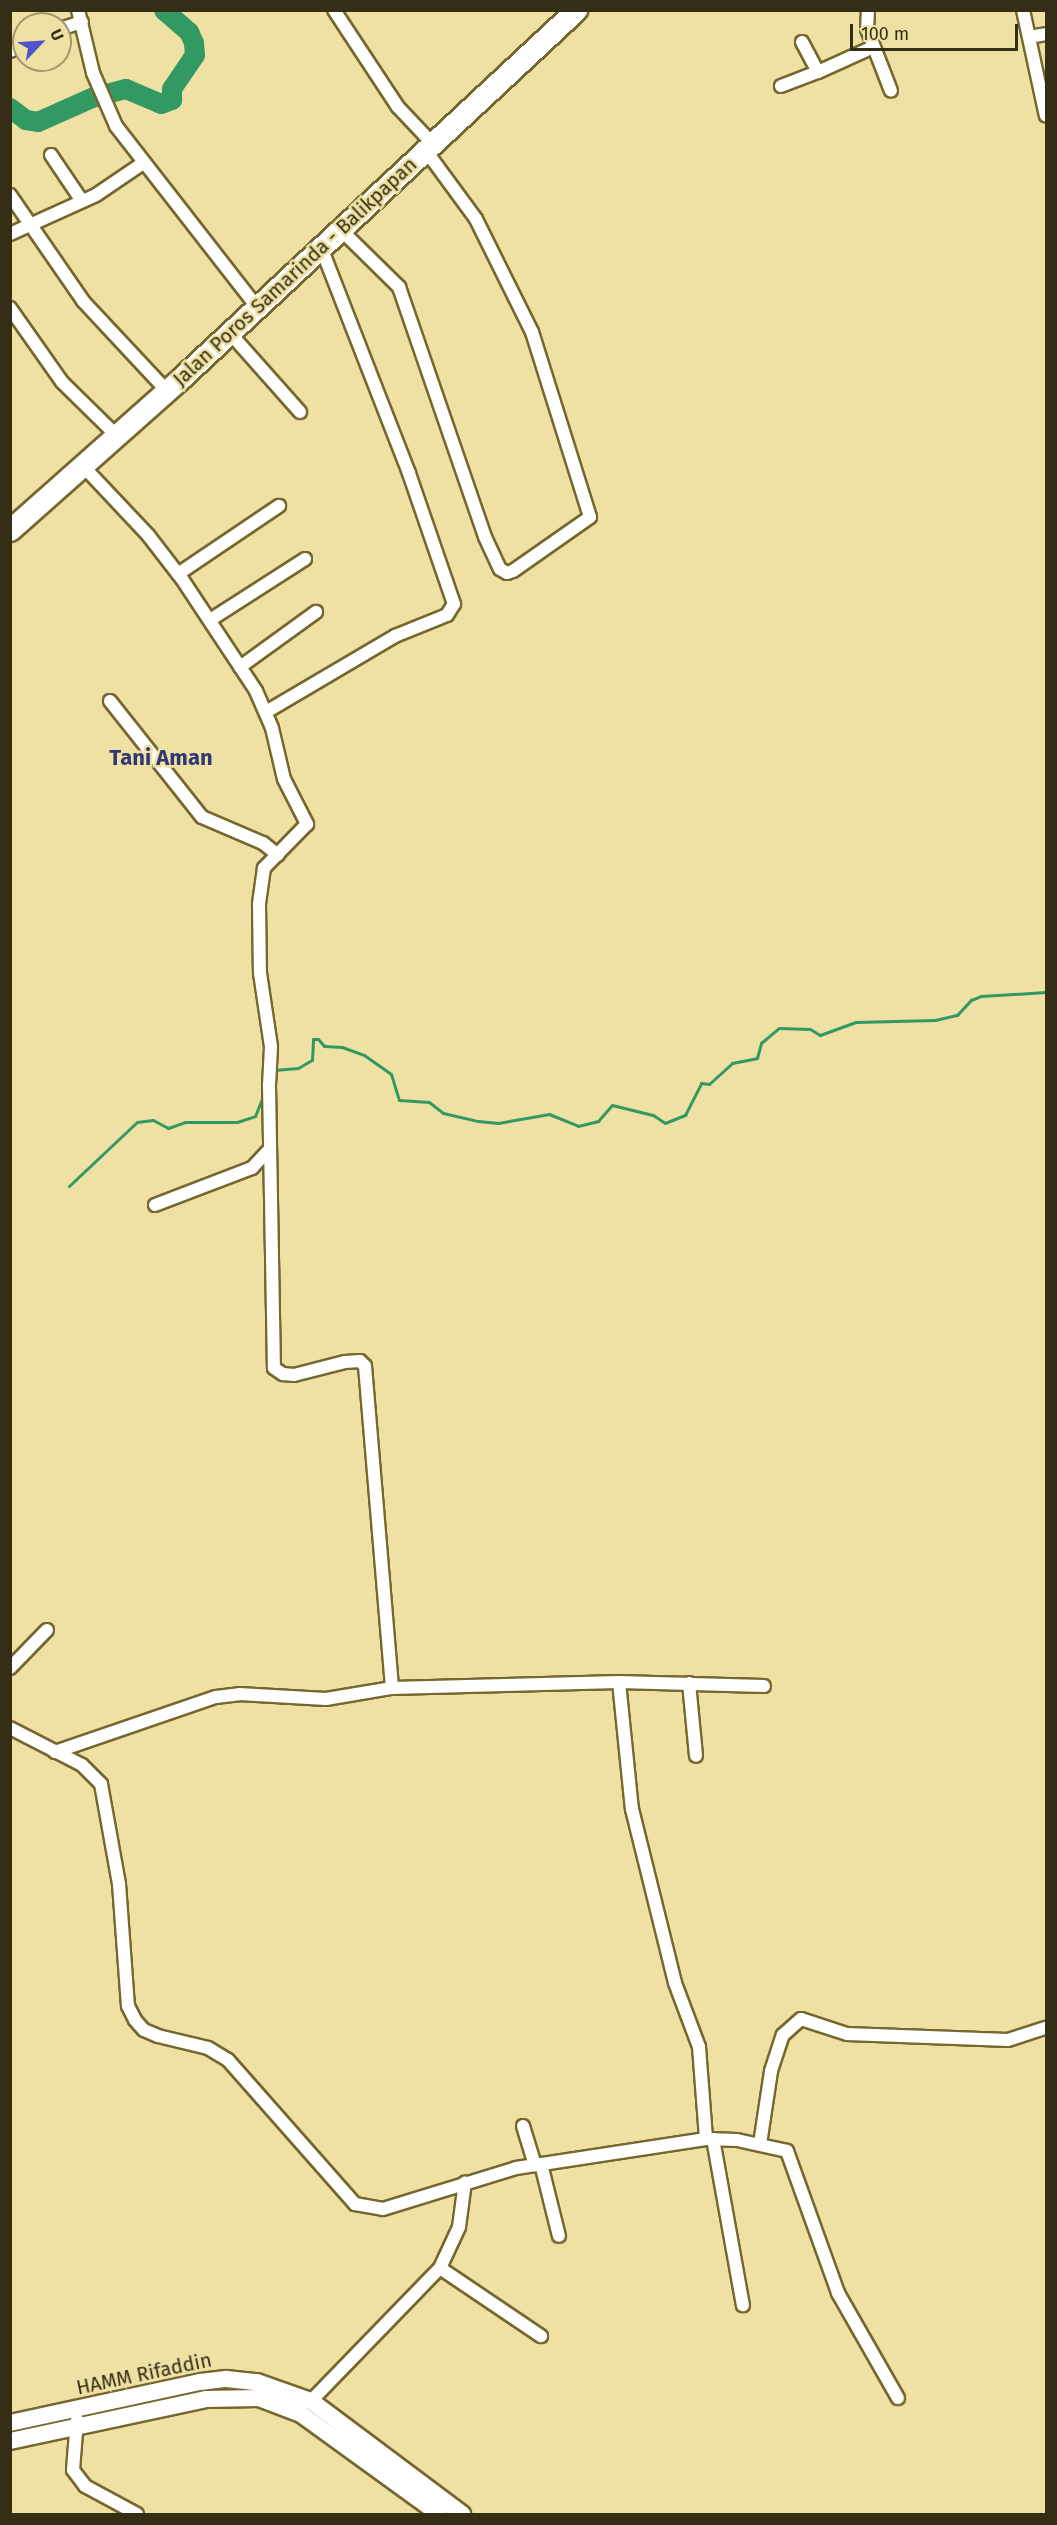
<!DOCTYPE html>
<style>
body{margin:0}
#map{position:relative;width:1057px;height:2525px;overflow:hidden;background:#efe1a4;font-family:"Fira Sans",sans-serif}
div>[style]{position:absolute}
.stream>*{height:3px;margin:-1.5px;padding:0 1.5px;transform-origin:1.5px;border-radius:1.5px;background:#339963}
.river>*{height:20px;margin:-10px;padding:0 10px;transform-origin:10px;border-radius:10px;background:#339963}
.roads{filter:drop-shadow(2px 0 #75672d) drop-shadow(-2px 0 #75672d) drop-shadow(0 2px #75672d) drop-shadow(0 -2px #75672d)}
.street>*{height:12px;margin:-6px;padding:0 6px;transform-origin:6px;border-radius:6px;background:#fff}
.secondary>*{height:16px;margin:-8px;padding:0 8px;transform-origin:8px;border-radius:8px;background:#fff}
.highway>*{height:21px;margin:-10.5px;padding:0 10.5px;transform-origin:10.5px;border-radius:10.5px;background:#fff}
span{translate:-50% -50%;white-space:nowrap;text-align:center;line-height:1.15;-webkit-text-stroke:5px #efe1a4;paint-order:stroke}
.street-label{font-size:20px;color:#332e15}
.quarter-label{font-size:22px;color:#323873;font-weight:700}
.frame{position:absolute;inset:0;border:12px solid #332e15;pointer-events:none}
.north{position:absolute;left:12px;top:12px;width:60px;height:60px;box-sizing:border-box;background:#efe1a4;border:2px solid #a4996b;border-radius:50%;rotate:65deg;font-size:16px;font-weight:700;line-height:24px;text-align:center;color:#332e15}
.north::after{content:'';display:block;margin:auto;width:21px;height:27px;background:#5054cb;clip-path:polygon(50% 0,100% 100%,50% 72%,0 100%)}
.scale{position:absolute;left:850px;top:24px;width:168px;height:27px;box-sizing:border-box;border:3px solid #332e15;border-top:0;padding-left:8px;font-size:18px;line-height:21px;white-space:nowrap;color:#332e15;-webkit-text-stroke:4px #efe1a4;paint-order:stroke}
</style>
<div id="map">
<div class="stream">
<i style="left:274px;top:1070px;width:24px;rotate:-5deg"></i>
<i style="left:298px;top:1068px;width:16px;rotate:-30deg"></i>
<i style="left:312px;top:1060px;width:21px;rotate:-87deg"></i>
<i style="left:313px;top:1039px;width:5px"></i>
<i style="left:318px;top:1039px;width:9px;rotate:49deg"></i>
<i style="left:324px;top:1046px;width:18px;rotate:3deg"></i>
<i style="left:342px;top:1047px;width:23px;rotate:20deg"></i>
<i style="left:364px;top:1055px;width:33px;rotate:35deg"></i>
<i style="left:391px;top:1074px;width:27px;rotate:73deg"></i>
<i style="left:399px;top:1100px;width:30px;rotate:4deg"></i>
<i style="left:429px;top:1102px;width:18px;rotate:38deg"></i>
<i style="left:443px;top:1113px;width:36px;rotate:13deg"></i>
<i style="left:478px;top:1121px;width:20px;rotate:6deg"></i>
<i style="left:498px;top:1123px;width:52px;rotate:-10deg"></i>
<i style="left:549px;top:1114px;width:31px;rotate:22deg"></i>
<i style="left:578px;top:1126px;width:21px;rotate:-14deg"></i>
<i style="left:598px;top:1121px;width:21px;rotate:-49deg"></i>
<i style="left:612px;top:1105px;width:42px;rotate:13.7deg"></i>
<i style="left:653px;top:1115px;width:14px;rotate:34deg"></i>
<i style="left:665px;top:1123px;width:22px;rotate:-22deg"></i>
<i style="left:685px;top:1115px;width:36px;rotate:-63deg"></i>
<i style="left:701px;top:1083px;width:8px;rotate:7deg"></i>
<i style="left:709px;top:1084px;width:31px;rotate:-42deg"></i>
<i style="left:732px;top:1063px;width:25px;rotate:-11deg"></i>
<i style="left:757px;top:1058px;width:16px;rotate:-75deg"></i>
<i style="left:761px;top:1043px;width:23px;rotate:-40deg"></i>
<i style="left:779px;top:1028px;width:31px;rotate:2deg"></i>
<i style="left:810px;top:1029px;width:12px;rotate:31deg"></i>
<i style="left:820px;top:1035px;width:38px;rotate:-20deg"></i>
<i style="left:856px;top:1022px;width:79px;rotate:-1.5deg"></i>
<i style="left:935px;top:1020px;width:23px;rotate:-13deg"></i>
<i style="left:957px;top:1015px;width:21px;rotate:-47deg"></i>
<i style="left:971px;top:1000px;width:11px;rotate:-22deg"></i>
<i style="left:981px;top:996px;width:65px;rotate:-3.5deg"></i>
<i style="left:69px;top:1186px;width:93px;rotate:-43.3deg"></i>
<i style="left:137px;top:1122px;width:16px;rotate:-7deg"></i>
<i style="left:153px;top:1120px;width:17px;rotate:28deg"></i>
<i style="left:168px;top:1128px;width:18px;rotate:-19deg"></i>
<i style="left:185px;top:1122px;width:52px"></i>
<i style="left:237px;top:1122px;width:19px;rotate:-18deg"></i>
<i style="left:255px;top:1116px;width:18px;rotate:-68deg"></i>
<i style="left:262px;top:1099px;width:25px;rotate:-83deg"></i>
</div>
<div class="river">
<i style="left:10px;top:108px;width:20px;rotate:37deg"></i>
<i style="left:26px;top:120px;width:12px;rotate:9deg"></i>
<i style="left:38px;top:122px;width:59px;rotate:-24deg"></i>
<i style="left:92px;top:98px;width:35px;rotate:-15deg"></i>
<i style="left:126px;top:89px;width:38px;rotate:23deg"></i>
<i style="left:161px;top:104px;width:12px;rotate:-20deg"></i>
<i style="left:172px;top:100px;width:11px;rotate:-90deg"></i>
<i style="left:172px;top:89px;width:41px;rotate:-55.9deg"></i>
<i style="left:195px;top:55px;width:12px;rotate:-95deg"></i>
<i style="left:194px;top:43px;width:12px;rotate:-114deg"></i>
<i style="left:189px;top:32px;width:33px;rotate:-139deg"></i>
</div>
<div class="roads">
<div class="street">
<i style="left:78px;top:10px;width:65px;rotate:76.6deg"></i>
<i style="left:93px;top:73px;width:58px;rotate:66.5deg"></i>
<i style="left:116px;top:126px;width:228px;rotate:52.1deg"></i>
<i style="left:334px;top:10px;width:116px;rotate:56.6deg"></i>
<i style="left:398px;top:107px;width:51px;rotate:46.6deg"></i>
<i style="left:868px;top:10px;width:19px;rotate:93deg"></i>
<i style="left:867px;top:29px;width:66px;rotate:68.8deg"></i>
<i style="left:1023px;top:10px;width:108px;rotate:77.8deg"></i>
<i style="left:60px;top:29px;width:23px;rotate:-18deg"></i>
<i style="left:1029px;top:37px;width:17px;rotate:-10deg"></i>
<i style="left:802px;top:42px;width:34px;rotate:62deg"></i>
<i style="left:818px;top:72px;width:60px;rotate:-24.4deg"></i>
<i style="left:10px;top:51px;width:15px;rotate:-23deg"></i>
<i style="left:781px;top:86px;width:40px;rotate:-21deg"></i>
<i style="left:51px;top:155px;width:55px;rotate:56deg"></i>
<i style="left:10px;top:195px;width:129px;rotate:55.4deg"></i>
<i style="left:83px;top:301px;width:123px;rotate:47deg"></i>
<i style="left:340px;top:229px;width:83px;rotate:44.5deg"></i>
<i style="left:399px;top:287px;width:264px;rotate:71deg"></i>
<i style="left:485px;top:537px;width:35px;rotate:65deg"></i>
<i style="left:500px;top:569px;width:8px;rotate:30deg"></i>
<i style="left:507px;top:573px;width:6px;rotate:-18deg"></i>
<i style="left:513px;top:571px;width:94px;rotate:-35deg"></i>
<i style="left:590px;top:517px;width:194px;rotate:-107.4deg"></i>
<i style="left:532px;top:332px;width:126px;rotate:-116.4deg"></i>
<i style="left:476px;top:219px;width:84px;rotate:-126.3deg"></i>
<i style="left:10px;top:234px;width:94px;rotate:-24.4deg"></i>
<i style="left:96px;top:195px;width:57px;rotate:-34.2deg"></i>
<i style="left:10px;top:308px;width:90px;rotate:54.9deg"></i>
<i style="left:62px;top:382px;width:76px;rotate:44.5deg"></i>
<i style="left:229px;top:332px;width:107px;rotate:48.4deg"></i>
<i style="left:83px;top:466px;width:95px;rotate:46.7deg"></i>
<i style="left:148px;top:535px;width:56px;rotate:52.3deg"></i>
<i style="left:182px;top:579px;width:134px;rotate:56.5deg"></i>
<i style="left:256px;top:691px;width:40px;rotate:66.6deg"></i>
<i style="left:272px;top:728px;width:52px;rotate:76.8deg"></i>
<i style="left:284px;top:779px;width:51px;rotate:62.9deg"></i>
<i style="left:307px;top:824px;width:62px;rotate:134.3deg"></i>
<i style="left:264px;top:868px;width:37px;rotate:98deg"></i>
<i style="left:259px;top:905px;width:68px;rotate:89.2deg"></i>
<i style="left:260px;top:973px;width:75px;rotate:81.5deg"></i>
<i style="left:271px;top:1047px;width:38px;rotate:93deg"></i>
<i style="left:269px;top:1085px;width:283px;rotate:89deg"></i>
<i style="left:274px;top:1368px;width:11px;rotate:34deg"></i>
<i style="left:283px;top:1374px;width:11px;rotate:5deg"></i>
<i style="left:294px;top:1375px;width:53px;rotate:-14.3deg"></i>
<i style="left:345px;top:1362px;width:15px;rotate:-4deg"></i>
<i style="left:360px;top:1361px;width:7px;rotate:45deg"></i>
<i style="left:365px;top:1366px;width:323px;rotate:85.2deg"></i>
<i style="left:178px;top:574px;width:122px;rotate:-34deg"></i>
<i style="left:210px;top:620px;width:113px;rotate:-32.7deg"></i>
<i style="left:240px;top:667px;width:94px;rotate:-35.9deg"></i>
<i style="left:110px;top:701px;width:148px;rotate:51.6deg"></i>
<i style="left:202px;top:817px;width:66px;rotate:23.1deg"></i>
<i style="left:263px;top:843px;width:19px;rotate:39deg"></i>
<i style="left:266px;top:712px;width:150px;rotate:-30.5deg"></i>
<i style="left:395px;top:636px;width:56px;rotate:-22deg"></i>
<i style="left:447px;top:615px;width:13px;rotate:-58deg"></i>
<i style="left:454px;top:604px;width:139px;rotate:-109deg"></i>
<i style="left:409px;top:473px;width:245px;rotate:-111.3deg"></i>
<i style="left:155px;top:1205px;width:104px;rotate:-20.9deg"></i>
<i style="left:252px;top:1168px;width:26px;rotate:-47deg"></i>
<i style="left:10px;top:1668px;width:53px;rotate:-45.8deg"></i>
<i style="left:619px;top:1682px;width:145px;rotate:1.6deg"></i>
<i style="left:689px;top:1683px;width:73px;rotate:84.5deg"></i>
<i style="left:10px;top:1728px;width:81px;rotate:27.2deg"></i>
<i style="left:82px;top:1765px;width:27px;rotate:45deg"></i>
<i style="left:101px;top:1784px;width:102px;rotate:79.8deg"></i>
<i style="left:119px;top:1884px;width:122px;rotate:85.8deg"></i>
<i style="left:128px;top:2006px;width:16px;rotate:63deg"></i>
<i style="left:135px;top:2020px;width:13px;rotate:48deg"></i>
<i style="left:144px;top:2030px;width:15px;rotate:23deg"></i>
<i style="left:158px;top:2036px;width:51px;rotate:13.5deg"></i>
<i style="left:208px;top:2048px;width:23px;rotate:31deg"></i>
<i style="left:228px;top:2060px;width:192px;rotate:48.6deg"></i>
<i style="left:355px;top:2204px;width:28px;rotate:10deg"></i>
<i style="left:383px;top:2209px;width:139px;rotate:-17.1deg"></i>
<i style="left:516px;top:2168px;width:192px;rotate:-8.7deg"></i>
<i style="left:706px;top:2139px;width:31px;rotate:2deg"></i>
<i style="left:737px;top:2140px;width:51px;rotate:12.4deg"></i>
<i style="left:787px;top:2151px;width:151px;rotate:70.2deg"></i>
<i style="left:838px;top:2293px;width:121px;rotate:60.3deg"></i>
<i style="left:55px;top:1752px;width:170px;rotate:-18.9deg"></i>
<i style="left:216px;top:1697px;width:23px;rotate:-7deg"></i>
<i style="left:239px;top:1694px;width:87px;rotate:3.3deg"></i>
<i style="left:326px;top:1699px;width:67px;rotate:-9.5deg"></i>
<i style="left:392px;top:1688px;width:227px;rotate:-1.5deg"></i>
<i style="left:619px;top:1682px;width:128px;rotate:84.2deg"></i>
<i style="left:632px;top:1809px;width:179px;rotate:76.1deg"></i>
<i style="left:675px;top:1983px;width:68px;rotate:69.4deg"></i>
<i style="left:699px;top:2047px;width:92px;rotate:85.6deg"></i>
<i style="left:523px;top:2126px;width:41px;rotate:72.9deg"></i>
<i style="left:713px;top:2139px;width:169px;rotate:79.8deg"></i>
<i style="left:760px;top:2144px;width:74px;rotate:-81.4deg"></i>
<i style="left:771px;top:2071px;width:38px;rotate:-72deg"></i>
<i style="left:783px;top:2035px;width:24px;rotate:-42deg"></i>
<i style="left:801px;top:2019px;width:48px;rotate:18.1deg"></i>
<i style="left:847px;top:2034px;width:161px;rotate:2.1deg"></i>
<i style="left:1008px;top:2040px;width:40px;rotate:-18deg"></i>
<i style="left:541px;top:2164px;width:74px;rotate:76deg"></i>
<i style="left:440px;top:2268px;width:122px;rotate:34deg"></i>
<i style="left:311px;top:2401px;width:185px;rotate:-45.9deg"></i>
<i style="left:440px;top:2268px;width:45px;rotate:-65.1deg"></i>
<i style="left:459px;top:2227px;width:45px;rotate:-82.4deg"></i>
<i style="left:77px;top:2420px;width:50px;rotate:94.6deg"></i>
<i style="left:73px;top:2470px;width:20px;rotate:53deg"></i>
<i style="left:85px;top:2486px;width:59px;rotate:28.3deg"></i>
</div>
<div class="secondary">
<i style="left:10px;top:2423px;width:194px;rotate:-12.2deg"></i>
<i style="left:200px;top:2382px;width:26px;rotate:-7deg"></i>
<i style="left:226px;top:2379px;width:31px;rotate:6deg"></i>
<i style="left:257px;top:2382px;width:57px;rotate:19.4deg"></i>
<i style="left:311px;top:2401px;width:189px;rotate:36.8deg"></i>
<i style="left:10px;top:2441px;width:200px;rotate:-12.1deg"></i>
<i style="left:206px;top:2399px;width:53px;rotate:-1.1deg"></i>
<i style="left:259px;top:2398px;width:45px;rotate:20.9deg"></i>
<i style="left:301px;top:2414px;width:170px;rotate:35.9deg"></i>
</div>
<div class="highway">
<i style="left:10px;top:530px;width:226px;rotate:-41.6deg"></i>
<i style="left:179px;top:380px;width:543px;rotate:-42.98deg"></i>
</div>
</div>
<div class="street-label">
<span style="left:295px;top:272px;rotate:-43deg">Jalan Poros Samarinda - Balikpapan</span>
<span style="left:144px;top:2374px;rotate:-12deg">HAMM Rifaddin</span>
</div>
<div class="quarter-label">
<span style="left:161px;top:758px">Tani Aman</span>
</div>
<div class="frame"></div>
<div class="north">U</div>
<div class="scale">100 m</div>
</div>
